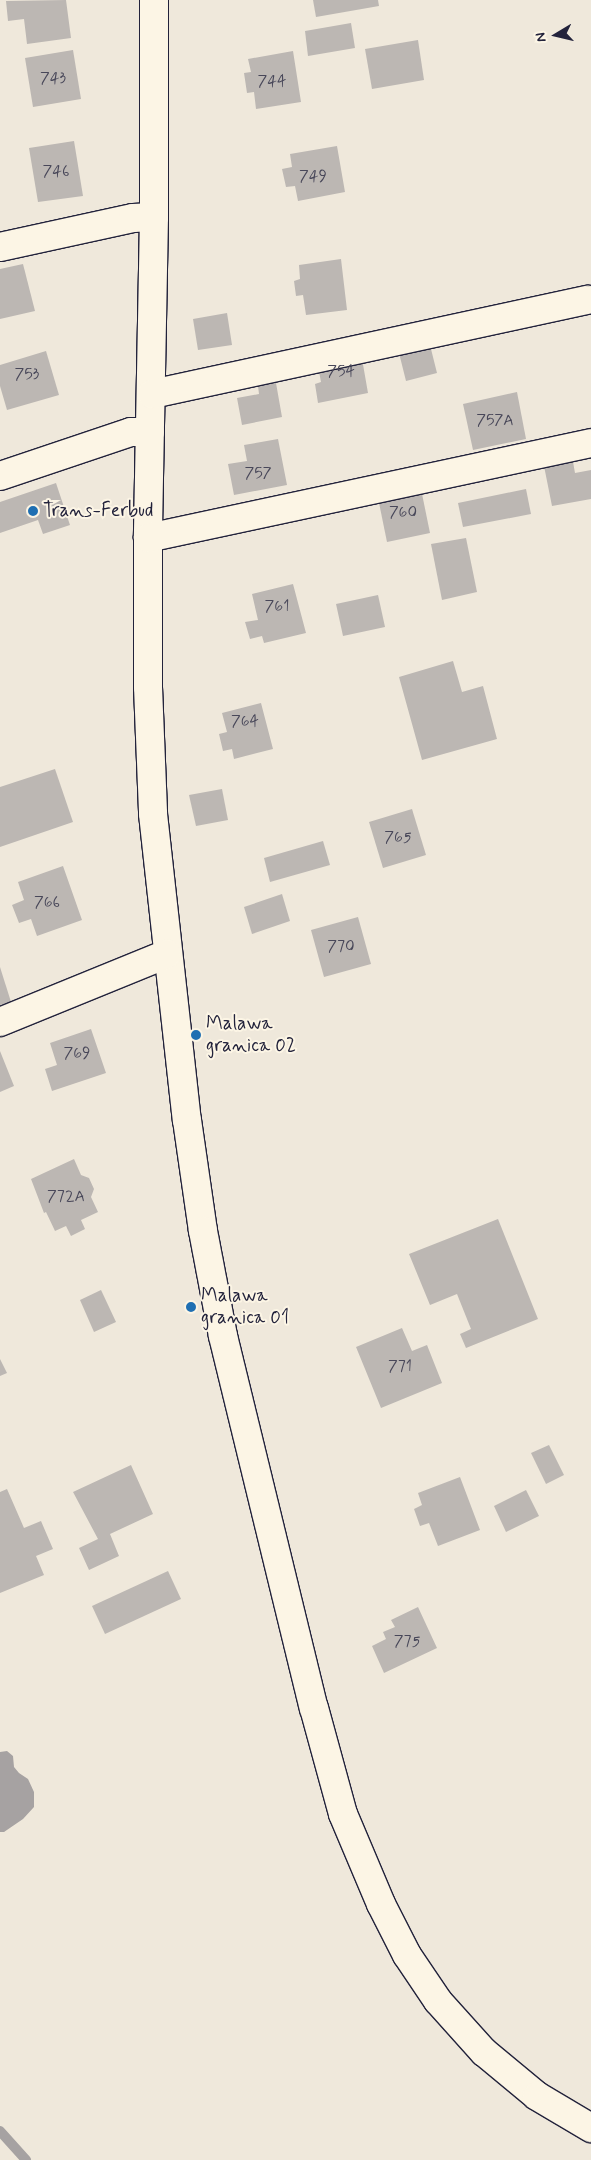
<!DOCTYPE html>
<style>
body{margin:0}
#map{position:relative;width:591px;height:2160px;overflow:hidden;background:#efe8db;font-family:Mynerve,sans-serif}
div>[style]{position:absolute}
.water>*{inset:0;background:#a6a2a2}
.stream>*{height:10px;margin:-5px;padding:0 5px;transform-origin:5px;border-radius:5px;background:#a6a2a2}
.building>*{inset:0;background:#bcb7b3}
.roads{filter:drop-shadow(1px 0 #22223b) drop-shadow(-1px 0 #22223b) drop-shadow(0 1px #22223b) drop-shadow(0 -1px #22223b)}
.minor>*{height:28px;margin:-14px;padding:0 14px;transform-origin:14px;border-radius:14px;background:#fcf5e5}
.dots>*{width:14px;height:14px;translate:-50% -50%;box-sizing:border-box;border:2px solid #fcf5e5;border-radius:50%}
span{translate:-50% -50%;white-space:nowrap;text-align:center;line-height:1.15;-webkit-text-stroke:4px #fcf5e5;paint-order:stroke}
.number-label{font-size:16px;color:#484759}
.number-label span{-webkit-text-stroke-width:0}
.poi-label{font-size:19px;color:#22223b}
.left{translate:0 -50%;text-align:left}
.north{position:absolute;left:531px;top:10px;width:50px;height:50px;-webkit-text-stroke:4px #fcf5e5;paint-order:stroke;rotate:261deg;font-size:14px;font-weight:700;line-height:20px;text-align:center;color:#22223b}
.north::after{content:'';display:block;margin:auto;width:18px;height:22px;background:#22223b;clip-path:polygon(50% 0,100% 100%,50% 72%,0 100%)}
</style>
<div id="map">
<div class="water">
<i style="clip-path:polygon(7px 1751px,13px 1756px,14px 1767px,19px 1773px,28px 1779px,34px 1792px,34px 1807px,23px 1819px,4px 1832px,0 1832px,0 1752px)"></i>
</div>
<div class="stream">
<i style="left:0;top:2131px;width:39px;rotate:48deg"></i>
</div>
<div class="building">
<i style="clip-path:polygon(66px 0,71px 38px,27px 44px,24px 19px,8px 21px,6px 1px)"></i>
<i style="clip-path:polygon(313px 0,378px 0,379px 6px,316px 17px)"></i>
<i style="clip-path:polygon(351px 23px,355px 48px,308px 56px,305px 31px)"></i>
<i style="clip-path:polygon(418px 40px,424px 80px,372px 89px,365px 49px)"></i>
<i style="clip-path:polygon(73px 50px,81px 99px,33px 107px,25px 58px)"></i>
<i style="clip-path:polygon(293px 51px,301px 102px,256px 109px,254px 92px,247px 93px,244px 73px,251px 72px,248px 59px)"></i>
<i style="clip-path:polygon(74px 141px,83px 196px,38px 202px,29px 148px)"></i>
<i style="clip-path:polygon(337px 146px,345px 192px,298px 201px,295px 186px,286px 187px,282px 169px,292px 167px,290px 154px)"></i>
<i style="clip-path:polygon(341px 259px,347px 310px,306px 315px,303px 295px,296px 296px,294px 281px,300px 279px,299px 265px)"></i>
<i style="clip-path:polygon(23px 264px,35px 311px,0 319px,0 269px)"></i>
<i style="clip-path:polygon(227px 313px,232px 345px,198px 350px,193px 319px)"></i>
<i style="clip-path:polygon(429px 341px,437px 373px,406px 381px,398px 349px)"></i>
<i style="clip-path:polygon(46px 351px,59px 395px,7px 410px,0 386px,0 365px)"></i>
<i style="clip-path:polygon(361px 353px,368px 393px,318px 403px,315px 384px,321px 382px,317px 361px)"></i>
<i style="clip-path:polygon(276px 383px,282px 417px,242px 425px,237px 398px,259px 394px,258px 386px)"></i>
<i style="clip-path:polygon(517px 392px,526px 439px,473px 450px,463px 404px)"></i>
<i style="clip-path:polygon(278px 439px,287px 485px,234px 495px,228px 464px,247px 461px,244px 445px)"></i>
<i style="clip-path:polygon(572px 456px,575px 473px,591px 470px,591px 499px,552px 506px,543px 461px)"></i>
<i style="clip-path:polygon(56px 483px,70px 525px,43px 534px,38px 520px,0 533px,0 502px)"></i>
<i style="clip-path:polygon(420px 484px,430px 533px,387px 542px,377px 493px)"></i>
<i style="clip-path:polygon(526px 489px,531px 514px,463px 527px,458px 503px)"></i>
<i style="clip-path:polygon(466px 538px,477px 592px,442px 600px,431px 544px)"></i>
<i style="clip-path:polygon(293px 584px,306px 633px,264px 643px,262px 636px,250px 639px,245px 622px,258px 620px,252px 594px)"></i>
<i style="clip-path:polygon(378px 595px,385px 627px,343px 636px,336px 604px)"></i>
<i style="clip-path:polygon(453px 661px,462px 692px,483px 686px,497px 739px,422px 760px,399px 677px)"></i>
<i style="clip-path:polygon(261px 703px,273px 749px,234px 759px,232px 749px,223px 751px,219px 734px,227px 732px,222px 713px)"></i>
<i style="clip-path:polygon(55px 769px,73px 822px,0 847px,0 787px)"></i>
<i style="clip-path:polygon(222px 789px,228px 820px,196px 826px,189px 795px)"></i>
<i style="clip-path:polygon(412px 809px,426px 855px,383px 868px,369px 822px)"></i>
<i style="clip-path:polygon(323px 841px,330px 865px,270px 882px,264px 858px)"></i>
<i style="clip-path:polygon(63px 866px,82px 920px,37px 936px,31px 919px,19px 923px,12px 905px,24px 900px,18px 882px)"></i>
<i style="clip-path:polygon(282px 894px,290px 921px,252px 934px,244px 907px)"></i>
<i style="clip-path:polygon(358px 917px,371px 964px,324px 977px,311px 930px)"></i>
<i style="clip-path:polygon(0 967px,11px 1002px,0 1005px)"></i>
<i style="clip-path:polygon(91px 1029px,106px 1073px,52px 1091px,45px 1069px,57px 1065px,50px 1043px)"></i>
<i style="clip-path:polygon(0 1051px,14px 1086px,0 1092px)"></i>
<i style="clip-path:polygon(74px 1159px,81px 1175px,89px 1178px,94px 1189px,91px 1197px,98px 1212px,81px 1220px,85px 1229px,71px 1236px,66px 1226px,55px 1231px,46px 1212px,44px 1213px,31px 1179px)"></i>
<i style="clip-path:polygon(498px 1219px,538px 1319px,466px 1348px,460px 1334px,471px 1329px,457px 1294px,430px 1305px,409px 1254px)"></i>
<i style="clip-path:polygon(101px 1290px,116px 1322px,94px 1332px,80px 1300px)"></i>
<i style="clip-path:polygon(402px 1328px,412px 1351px,427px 1345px,442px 1383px,381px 1408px,356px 1347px)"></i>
<i style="clip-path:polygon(0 1359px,7px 1373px,0 1376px)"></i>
<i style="clip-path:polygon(549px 1445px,564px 1475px,546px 1484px,531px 1453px)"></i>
<i style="clip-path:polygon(131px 1465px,153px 1514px,110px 1534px,119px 1556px,89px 1570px,79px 1548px,98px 1539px,73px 1492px)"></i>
<i style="clip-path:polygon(460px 1477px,480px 1530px,438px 1546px,429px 1523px,420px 1526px,414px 1509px,422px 1505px,418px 1493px)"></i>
<i style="clip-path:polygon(7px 1489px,24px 1528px,41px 1521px,53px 1549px,36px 1556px,44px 1575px,0 1593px,0 1492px)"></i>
<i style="clip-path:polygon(526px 1490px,539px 1516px,506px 1532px,494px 1506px)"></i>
<i style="clip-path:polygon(168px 1571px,181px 1599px,105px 1634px,92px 1606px)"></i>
<i style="clip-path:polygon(418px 1607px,437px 1648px,384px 1673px,372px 1646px,386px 1639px,383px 1632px,395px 1627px,391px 1620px)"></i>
</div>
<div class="roads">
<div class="minor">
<i style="left:154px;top:0;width:217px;rotate:90deg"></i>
<i style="left:154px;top:217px;width:321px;rotate:91.1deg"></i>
<i style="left:148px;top:538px;width:149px;rotate:90deg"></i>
<i style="left:148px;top:687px;width:127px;rotate:87.7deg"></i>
<i style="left:153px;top:814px;width:308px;rotate:83.7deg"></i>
<i style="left:187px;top:1120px;width:112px;rotate:81.8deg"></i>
<i style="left:203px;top:1231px;width:107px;rotate:79.2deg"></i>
<i style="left:223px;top:1336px;width:383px;rotate:76.3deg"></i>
<i style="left:314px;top:1708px;width:110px;rotate:74.7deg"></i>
<i style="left:343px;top:1814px;width:98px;rotate:67.1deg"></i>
<i style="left:381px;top:1904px;width:57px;rotate:63deg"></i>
<i style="left:407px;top:1955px;width:55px;rotate:56deg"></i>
<i style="left:438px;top:2001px;width:69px;rotate:48deg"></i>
<i style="left:484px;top:2052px;width:69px;rotate:39.7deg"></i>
<i style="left:537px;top:2096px;width:63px;rotate:30.7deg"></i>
<i style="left:0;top:247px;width:136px;rotate:-12.3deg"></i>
<i style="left:133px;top:218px;width:21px;rotate:-3deg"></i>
<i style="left:152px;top:394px;width:446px;rotate:-12.2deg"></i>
<i style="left:0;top:476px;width:138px;rotate:-18.6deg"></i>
<i style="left:131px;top:432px;width:19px"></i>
<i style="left:148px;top:538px;width:453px;rotate:-12.1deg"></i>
<i style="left:0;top:1022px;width:180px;rotate:-22.2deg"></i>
</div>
</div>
<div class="dots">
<i style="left:33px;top:511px;background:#1f6fb2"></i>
<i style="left:196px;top:1035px;background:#1f6fb2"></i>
<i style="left:191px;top:1307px;background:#1f6fb2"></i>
</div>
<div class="number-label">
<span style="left:53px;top:79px">743</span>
<span style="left:272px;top:82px">744</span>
<span style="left:56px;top:172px">746</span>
<span style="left:313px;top:177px">749</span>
<span style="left:341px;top:372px">754</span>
<span style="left:27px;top:375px">753</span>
<span style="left:495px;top:421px">757A</span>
<span style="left:258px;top:474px">757</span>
<span style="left:403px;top:513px">760</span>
<span style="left:277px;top:607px">761</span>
<span style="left:245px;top:722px">764</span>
<span style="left:398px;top:838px">765</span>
<span style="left:47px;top:903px">766</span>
<span style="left:341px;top:947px">770</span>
<span style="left:77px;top:1054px">769</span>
<span style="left:66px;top:1197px">772A</span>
<span style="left:400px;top:1367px">771</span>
<span style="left:407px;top:1642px">775</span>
</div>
<div class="poi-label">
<span class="left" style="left:43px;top:511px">Trans-Ferbud</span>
<span class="left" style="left:206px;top:1035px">Malawa<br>granica 02</span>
<span class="left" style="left:201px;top:1307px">Malawa<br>granica 01</span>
</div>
<div class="north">N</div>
</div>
